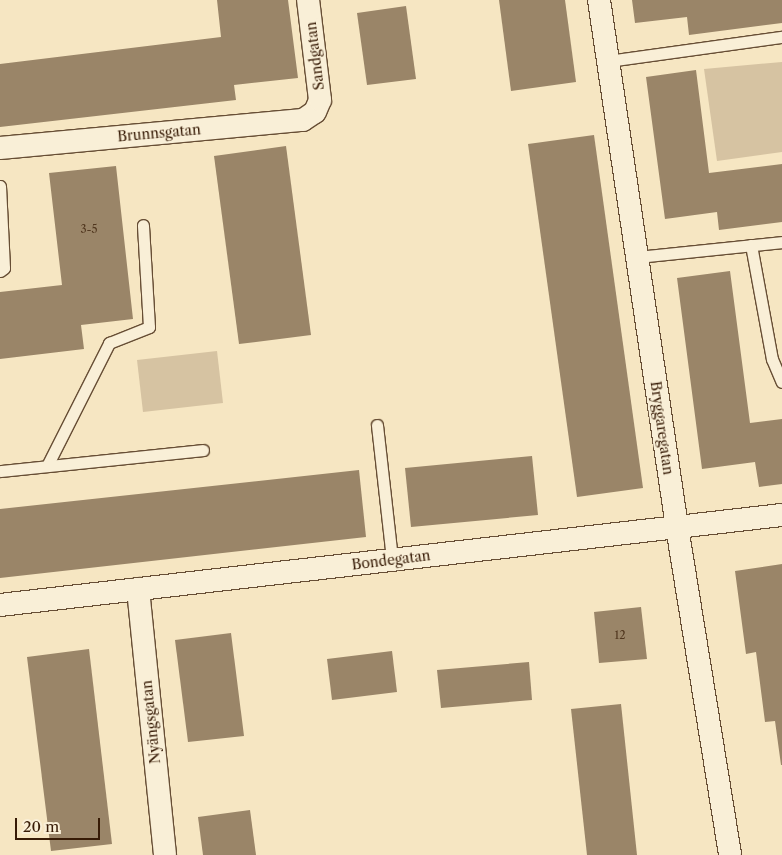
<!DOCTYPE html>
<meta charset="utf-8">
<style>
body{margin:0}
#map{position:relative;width:782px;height:855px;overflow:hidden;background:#f6e6c2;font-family:"Libre Caslon Text",serif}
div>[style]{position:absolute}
.green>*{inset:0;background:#d6c3a2}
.building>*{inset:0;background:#9a8568}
.roads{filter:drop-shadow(1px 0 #674e35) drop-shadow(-1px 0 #674e35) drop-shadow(0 1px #674e35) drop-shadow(0 -1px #674e35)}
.service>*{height:11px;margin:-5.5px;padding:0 5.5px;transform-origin:5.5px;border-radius:5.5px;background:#f9efd7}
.minor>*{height:22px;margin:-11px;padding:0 11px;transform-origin:11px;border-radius:11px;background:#f9efd7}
span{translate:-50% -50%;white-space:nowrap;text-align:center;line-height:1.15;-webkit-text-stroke:4px #f9efd7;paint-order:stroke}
.number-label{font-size:11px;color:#50361e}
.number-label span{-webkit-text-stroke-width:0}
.street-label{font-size:14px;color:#371b06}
.scale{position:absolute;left:15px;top:818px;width:85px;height:22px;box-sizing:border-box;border:2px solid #371b06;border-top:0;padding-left:6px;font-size:15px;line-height:18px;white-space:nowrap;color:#371b06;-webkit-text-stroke:4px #f9efd7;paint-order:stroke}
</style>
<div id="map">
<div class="green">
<i style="clip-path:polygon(782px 62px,782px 152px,717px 161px,704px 69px)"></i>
<i style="clip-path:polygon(217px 351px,223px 403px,143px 412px,137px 360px)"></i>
</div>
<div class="building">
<i style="clip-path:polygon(217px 0,288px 0,298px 78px,234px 85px,236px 100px,0 127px,0 64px,221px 37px)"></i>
<i style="clip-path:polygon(499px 0,565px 0,576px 82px,511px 91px)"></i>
<i style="clip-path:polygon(632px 0,782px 0,782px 23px,689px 35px,687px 17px,635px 23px)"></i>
<i style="clip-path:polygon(406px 6px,416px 79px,367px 85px,357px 13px)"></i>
<i style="clip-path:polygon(696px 70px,709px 173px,782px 164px,782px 222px,719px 230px,717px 212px,665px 219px,646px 77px)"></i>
<i style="clip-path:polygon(594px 135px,643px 488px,577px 497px,528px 144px)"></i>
<i style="clip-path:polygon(286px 146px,311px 335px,239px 344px,214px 156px)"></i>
<i style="clip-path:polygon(116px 166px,133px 319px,81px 325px,84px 349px,0 359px,0 292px,62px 285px,49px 173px)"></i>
<i style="clip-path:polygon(730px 271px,750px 423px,782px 419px,782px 484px,759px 487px,755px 462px,702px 469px,677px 278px)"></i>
<i style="clip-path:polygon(532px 456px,538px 515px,411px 527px,405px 468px)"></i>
<i style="clip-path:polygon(359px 470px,366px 537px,0 578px,0 509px)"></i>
<i style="clip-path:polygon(782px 564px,782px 765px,781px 765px,775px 721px,765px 722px,756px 652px,746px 654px,735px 571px)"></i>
<i style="clip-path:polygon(641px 607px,647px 659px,599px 663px,594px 612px)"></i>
<i style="clip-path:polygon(231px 633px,244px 736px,188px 742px,175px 640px)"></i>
<i style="clip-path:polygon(89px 649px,112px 844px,51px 851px,27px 657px)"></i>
<i style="clip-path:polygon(392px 651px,397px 692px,332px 700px,327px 659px)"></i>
<i style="clip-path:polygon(529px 662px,532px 700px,441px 708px,437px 670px)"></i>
<i style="clip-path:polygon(621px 704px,637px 855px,587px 855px,571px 709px)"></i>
<i style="clip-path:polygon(250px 810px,256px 855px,203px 855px,198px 817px)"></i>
</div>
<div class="roads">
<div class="service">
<i style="left:608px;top:61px;width:176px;rotate:-7.9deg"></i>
<i style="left:0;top:186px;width:82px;rotate:87.2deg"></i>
<i style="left:4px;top:268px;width:5px;rotate:143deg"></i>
<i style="left:751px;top:245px;width:116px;rotate:79.6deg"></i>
<i style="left:772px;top:359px;width:25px;rotate:67deg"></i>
<i style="left:638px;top:257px;width:145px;rotate:-5.9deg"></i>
<i style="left:377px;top:425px;width:135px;rotate:83.6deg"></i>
<i style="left:48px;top:464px;width:136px;rotate:-63.2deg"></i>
<i style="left:109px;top:343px;width:43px;rotate:-21.8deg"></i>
<i style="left:149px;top:327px;width:102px;rotate:-93.4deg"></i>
<i style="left:0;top:471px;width:204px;rotate:-5.9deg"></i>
</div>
<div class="minor">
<i style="left:599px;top:0;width:533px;rotate:81.58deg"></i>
<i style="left:677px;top:527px;width:332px;rotate:80.8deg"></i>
<i style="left:0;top:148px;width:304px;rotate:-5.3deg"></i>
<i style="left:303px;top:120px;width:14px;rotate:-34deg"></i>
<i style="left:315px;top:112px;width:13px;rotate:-67deg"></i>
<i style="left:320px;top:100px;width:101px;rotate:-96.8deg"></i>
<i style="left:138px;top:589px;width:267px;rotate:84.2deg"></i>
<i style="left:0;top:605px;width:787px;rotate:-6.57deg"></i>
</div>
</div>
<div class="number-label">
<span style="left:89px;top:229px">3-5</span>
<span style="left:620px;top:635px">12</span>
</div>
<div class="street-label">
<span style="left:315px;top:56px;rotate:-97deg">Sandgatan</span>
<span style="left:159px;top:133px;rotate:-5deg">Brunnsgatan</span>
<span style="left:662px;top:428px;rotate:82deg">Bryggaregatan</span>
<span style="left:391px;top:560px;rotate:-7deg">Bondegatan</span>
<span style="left:151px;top:722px;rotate:-96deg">Nyängsgatan</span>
</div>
<div class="scale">20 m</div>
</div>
